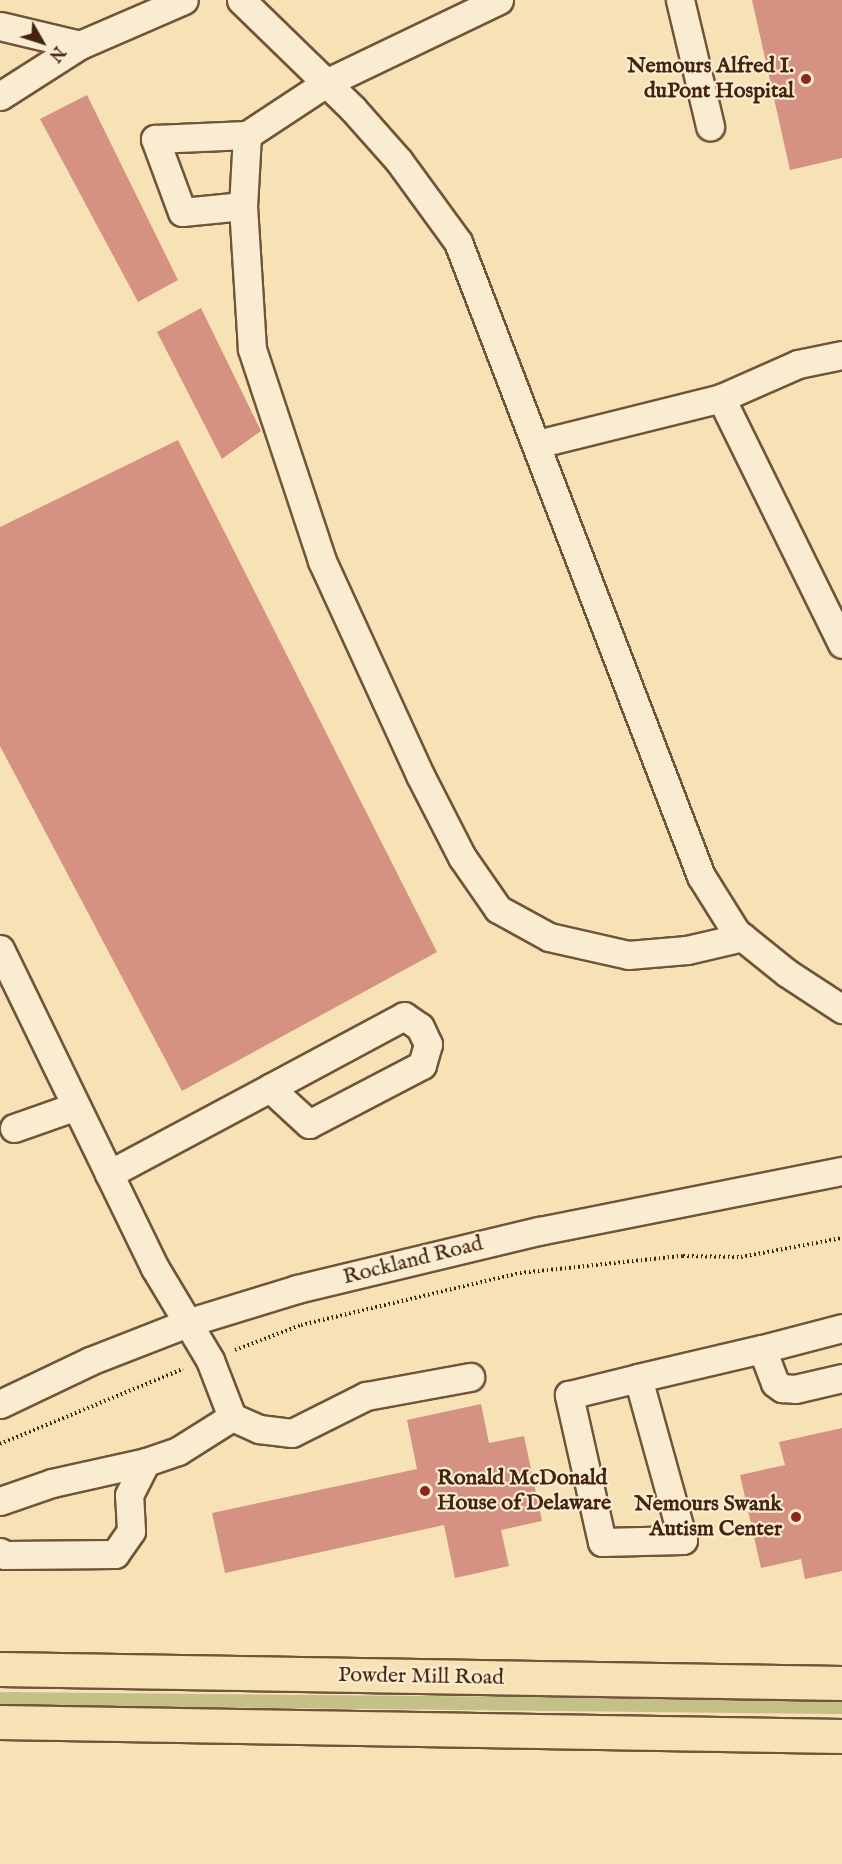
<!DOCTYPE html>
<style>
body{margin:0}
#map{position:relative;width:842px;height:1864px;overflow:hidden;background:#f7e2b6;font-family:"IM FELL English",serif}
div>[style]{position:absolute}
.green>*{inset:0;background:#c5c088}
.building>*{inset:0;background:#d59182}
.path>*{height:4px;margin-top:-2px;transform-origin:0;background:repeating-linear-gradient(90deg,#442410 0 1.5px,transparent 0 4.5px)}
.roads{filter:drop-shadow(2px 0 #71543a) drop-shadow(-2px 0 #71543a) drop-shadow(0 2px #71543a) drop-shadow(0 -2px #71543a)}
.minor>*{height:27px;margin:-13.5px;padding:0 13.5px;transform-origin:13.5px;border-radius:13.5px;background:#faecd0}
.highway>*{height:33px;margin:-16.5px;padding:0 16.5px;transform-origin:16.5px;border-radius:16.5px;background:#f7e2b6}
.dots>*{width:16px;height:16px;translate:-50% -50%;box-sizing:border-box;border:3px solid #faecd0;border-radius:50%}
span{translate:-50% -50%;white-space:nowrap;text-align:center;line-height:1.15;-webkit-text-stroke:4.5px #faecd0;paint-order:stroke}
.poi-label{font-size:22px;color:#442410;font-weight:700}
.right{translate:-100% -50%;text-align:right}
.left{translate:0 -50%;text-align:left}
.street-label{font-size:22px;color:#442410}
.north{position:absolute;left:12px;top:12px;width:60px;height:60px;-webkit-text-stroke:4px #faecd0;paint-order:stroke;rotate:129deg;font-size:16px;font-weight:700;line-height:24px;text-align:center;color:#442410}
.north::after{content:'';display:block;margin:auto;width:21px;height:27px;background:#442410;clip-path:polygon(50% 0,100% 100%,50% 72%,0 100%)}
</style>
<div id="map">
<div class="green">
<i style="clip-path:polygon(0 1692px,842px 1700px,842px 1714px,0 1705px)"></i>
</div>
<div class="building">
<i style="clip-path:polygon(752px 0,842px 0,842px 158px,790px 170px)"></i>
<i style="clip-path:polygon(87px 95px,178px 280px,138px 302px,40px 119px)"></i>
<i style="clip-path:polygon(201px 308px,261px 431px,222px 459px,157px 332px)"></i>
<i style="clip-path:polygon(178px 440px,437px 952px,182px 1091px,0 746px,0 527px)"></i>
<i style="clip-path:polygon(481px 1404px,489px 1443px,524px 1436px,542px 1521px,501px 1530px,509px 1566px,455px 1578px,444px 1525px,225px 1573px,212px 1513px,417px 1469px,407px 1420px)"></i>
<i style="clip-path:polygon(842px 1428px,842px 1571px,805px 1579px,801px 1559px,761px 1568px,740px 1475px,785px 1465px,779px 1442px)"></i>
</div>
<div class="path">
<i style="left:235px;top:1350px;width:71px;rotate:-20.7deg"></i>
<i style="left:301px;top:1325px;width:225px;rotate:-13.4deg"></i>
<i style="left:520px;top:1273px;width:164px;rotate:-6deg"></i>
<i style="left:683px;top:1256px;width:58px;rotate:1deg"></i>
<i style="left:741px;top:1257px;width:103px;rotate:-10.7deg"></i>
<i style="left:0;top:1444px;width:198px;rotate:-22.3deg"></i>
</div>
<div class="roads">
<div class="minor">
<i style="left:241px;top:0;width:156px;rotate:44.2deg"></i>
<i style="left:353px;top:109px;width:69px;rotate:48.5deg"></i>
<i style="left:399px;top:161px;width:100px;rotate:53.9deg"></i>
<i style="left:458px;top:242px;width:679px;rotate:69.03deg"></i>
<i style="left:701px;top:876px;width:66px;rotate:58deg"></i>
<i style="left:736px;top:932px;width:65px;rotate:38.8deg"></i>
<i style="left:787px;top:973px;width:66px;rotate:33.2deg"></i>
<i style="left:499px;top:0;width:192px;rotate:154.4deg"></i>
<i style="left:326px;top:83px;width:95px;rotate:146.6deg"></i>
<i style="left:247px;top:135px;width:71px;rotate:93.2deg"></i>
<i style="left:243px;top:206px;width:143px;rotate:86.4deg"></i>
<i style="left:252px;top:349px;width:223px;rotate:71.7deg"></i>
<i style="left:322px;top:561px;width:235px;rotate:65.4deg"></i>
<i style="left:420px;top:775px;width:92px;rotate:62.9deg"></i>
<i style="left:462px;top:857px;width:63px;rotate:55.3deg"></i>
<i style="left:498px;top:909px;width:58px;rotate:28.8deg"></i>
<i style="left:549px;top:937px;width:81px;rotate:12.8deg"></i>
<i style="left:628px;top:955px;width:59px;rotate:-4.8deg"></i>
<i style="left:687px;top:950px;width:57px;rotate:-13.1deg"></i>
<i style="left:680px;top:0;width:130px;rotate:76.6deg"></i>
<i style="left:0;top:26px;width:82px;rotate:13.4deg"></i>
<i style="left:0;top:96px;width:95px;rotate:-32.5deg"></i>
<i style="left:80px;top:45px;width:113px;rotate:-23.4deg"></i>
<i style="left:243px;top:206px;width:61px;rotate:174.4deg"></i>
<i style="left:182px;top:212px;width:78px;rotate:-110.3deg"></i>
<i style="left:155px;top:139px;width:92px;rotate:-2.5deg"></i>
<i style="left:721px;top:398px;width:274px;rotate:63.8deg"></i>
<i style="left:537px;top:444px;width:190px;rotate:-14deg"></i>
<i style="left:721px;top:398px;width:84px;rotate:-23.8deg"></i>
<i style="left:798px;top:364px;width:45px;rotate:-11.6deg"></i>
<i style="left:0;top:949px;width:355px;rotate:64.1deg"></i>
<i style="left:155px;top:1268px;width:107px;rotate:59.1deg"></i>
<i style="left:210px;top:1360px;width:61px;rotate:68.9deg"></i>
<i style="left:232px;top:1417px;width:30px;rotate:24deg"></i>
<i style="left:259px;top:1429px;width:33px;rotate:7deg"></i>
<i style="left:292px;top:1433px;width:83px;rotate:-26.6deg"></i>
<i style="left:366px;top:1396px;width:106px;rotate:-10.4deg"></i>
<i style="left:14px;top:1128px;width:64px;rotate:-19.3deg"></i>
<i style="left:109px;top:1174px;width:183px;rotate:-28.1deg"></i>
<i style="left:270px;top:1088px;width:152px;rotate:-28.2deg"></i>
<i style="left:404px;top:1016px;width:19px;rotate:35deg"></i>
<i style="left:420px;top:1027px;width:19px;rotate:65deg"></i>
<i style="left:428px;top:1044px;width:22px;rotate:106deg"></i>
<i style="left:422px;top:1065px;width:127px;rotate:152.4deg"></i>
<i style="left:309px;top:1124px;width:53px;rotate:-137.3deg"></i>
<i style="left:762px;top:1349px;width:36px;rotate:69deg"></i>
<i style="left:775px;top:1383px;width:9px;rotate:36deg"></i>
<i style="left:782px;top:1388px;width:13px;rotate:4deg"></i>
<i style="left:795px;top:1389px;width:48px;rotate:-13.2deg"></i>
<i style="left:638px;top:1378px;width:168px;rotate:74.5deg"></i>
<i style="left:683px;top:1540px;width:81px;rotate:178.6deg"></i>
<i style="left:602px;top:1542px;width:151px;rotate:-102.7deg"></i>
<i style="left:569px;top:1395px;width:71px;rotate:-13.8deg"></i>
<i style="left:638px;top:1378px;width:127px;rotate:-13.2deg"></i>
<i style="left:762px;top:1349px;width:83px;rotate:-14.7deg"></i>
<i style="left:0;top:1404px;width:100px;rotate:-25.5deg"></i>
<i style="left:90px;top:1361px;width:107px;rotate:-21.3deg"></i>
<i style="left:190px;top:1322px;width:112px;rotate:-17.1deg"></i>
<i style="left:297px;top:1289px;width:249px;rotate:-13.5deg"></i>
<i style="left:539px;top:1231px;width:309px;rotate:-11.2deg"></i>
<i style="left:0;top:1501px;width:55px;rotate:-19.1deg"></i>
<i style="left:52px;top:1483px;width:96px;rotate:-12.6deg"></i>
<i style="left:146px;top:1462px;width:34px;rotate:-19deg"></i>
<i style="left:178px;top:1451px;width:64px;rotate:-32.2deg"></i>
<i style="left:0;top:1552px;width:6px;rotate:31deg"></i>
<i style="left:5px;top:1555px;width:110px;rotate:-0.5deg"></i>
<i style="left:115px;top:1554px;width:28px;rotate:-55deg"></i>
<i style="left:131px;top:1531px;width:36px;rotate:-93deg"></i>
<i style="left:129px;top:1495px;width:37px;rotate:-63deg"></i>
</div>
<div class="highway">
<i style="left:0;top:1669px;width:842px;rotate:0.95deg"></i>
<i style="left:0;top:1722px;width:842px;rotate:0.95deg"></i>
</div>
</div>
<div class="dots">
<i style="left:806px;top:79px;background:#8f2418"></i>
<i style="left:425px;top:1491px;background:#8f2418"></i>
<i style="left:796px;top:1517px;background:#8f2418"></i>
</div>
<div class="poi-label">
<span class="right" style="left:794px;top:79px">Nemours Alfred I.<br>duPont Hospital</span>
<span class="left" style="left:437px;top:1491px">Ronald McDonald<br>House of Delaware</span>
<span class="right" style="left:782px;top:1517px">Nemours Swank<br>Autism Center</span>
</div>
<div class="street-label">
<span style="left:413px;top:1261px;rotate:-14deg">Rockland Road</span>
<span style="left:421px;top:1677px;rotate:1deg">Powder Mill Road</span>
</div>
<div class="north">N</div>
</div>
